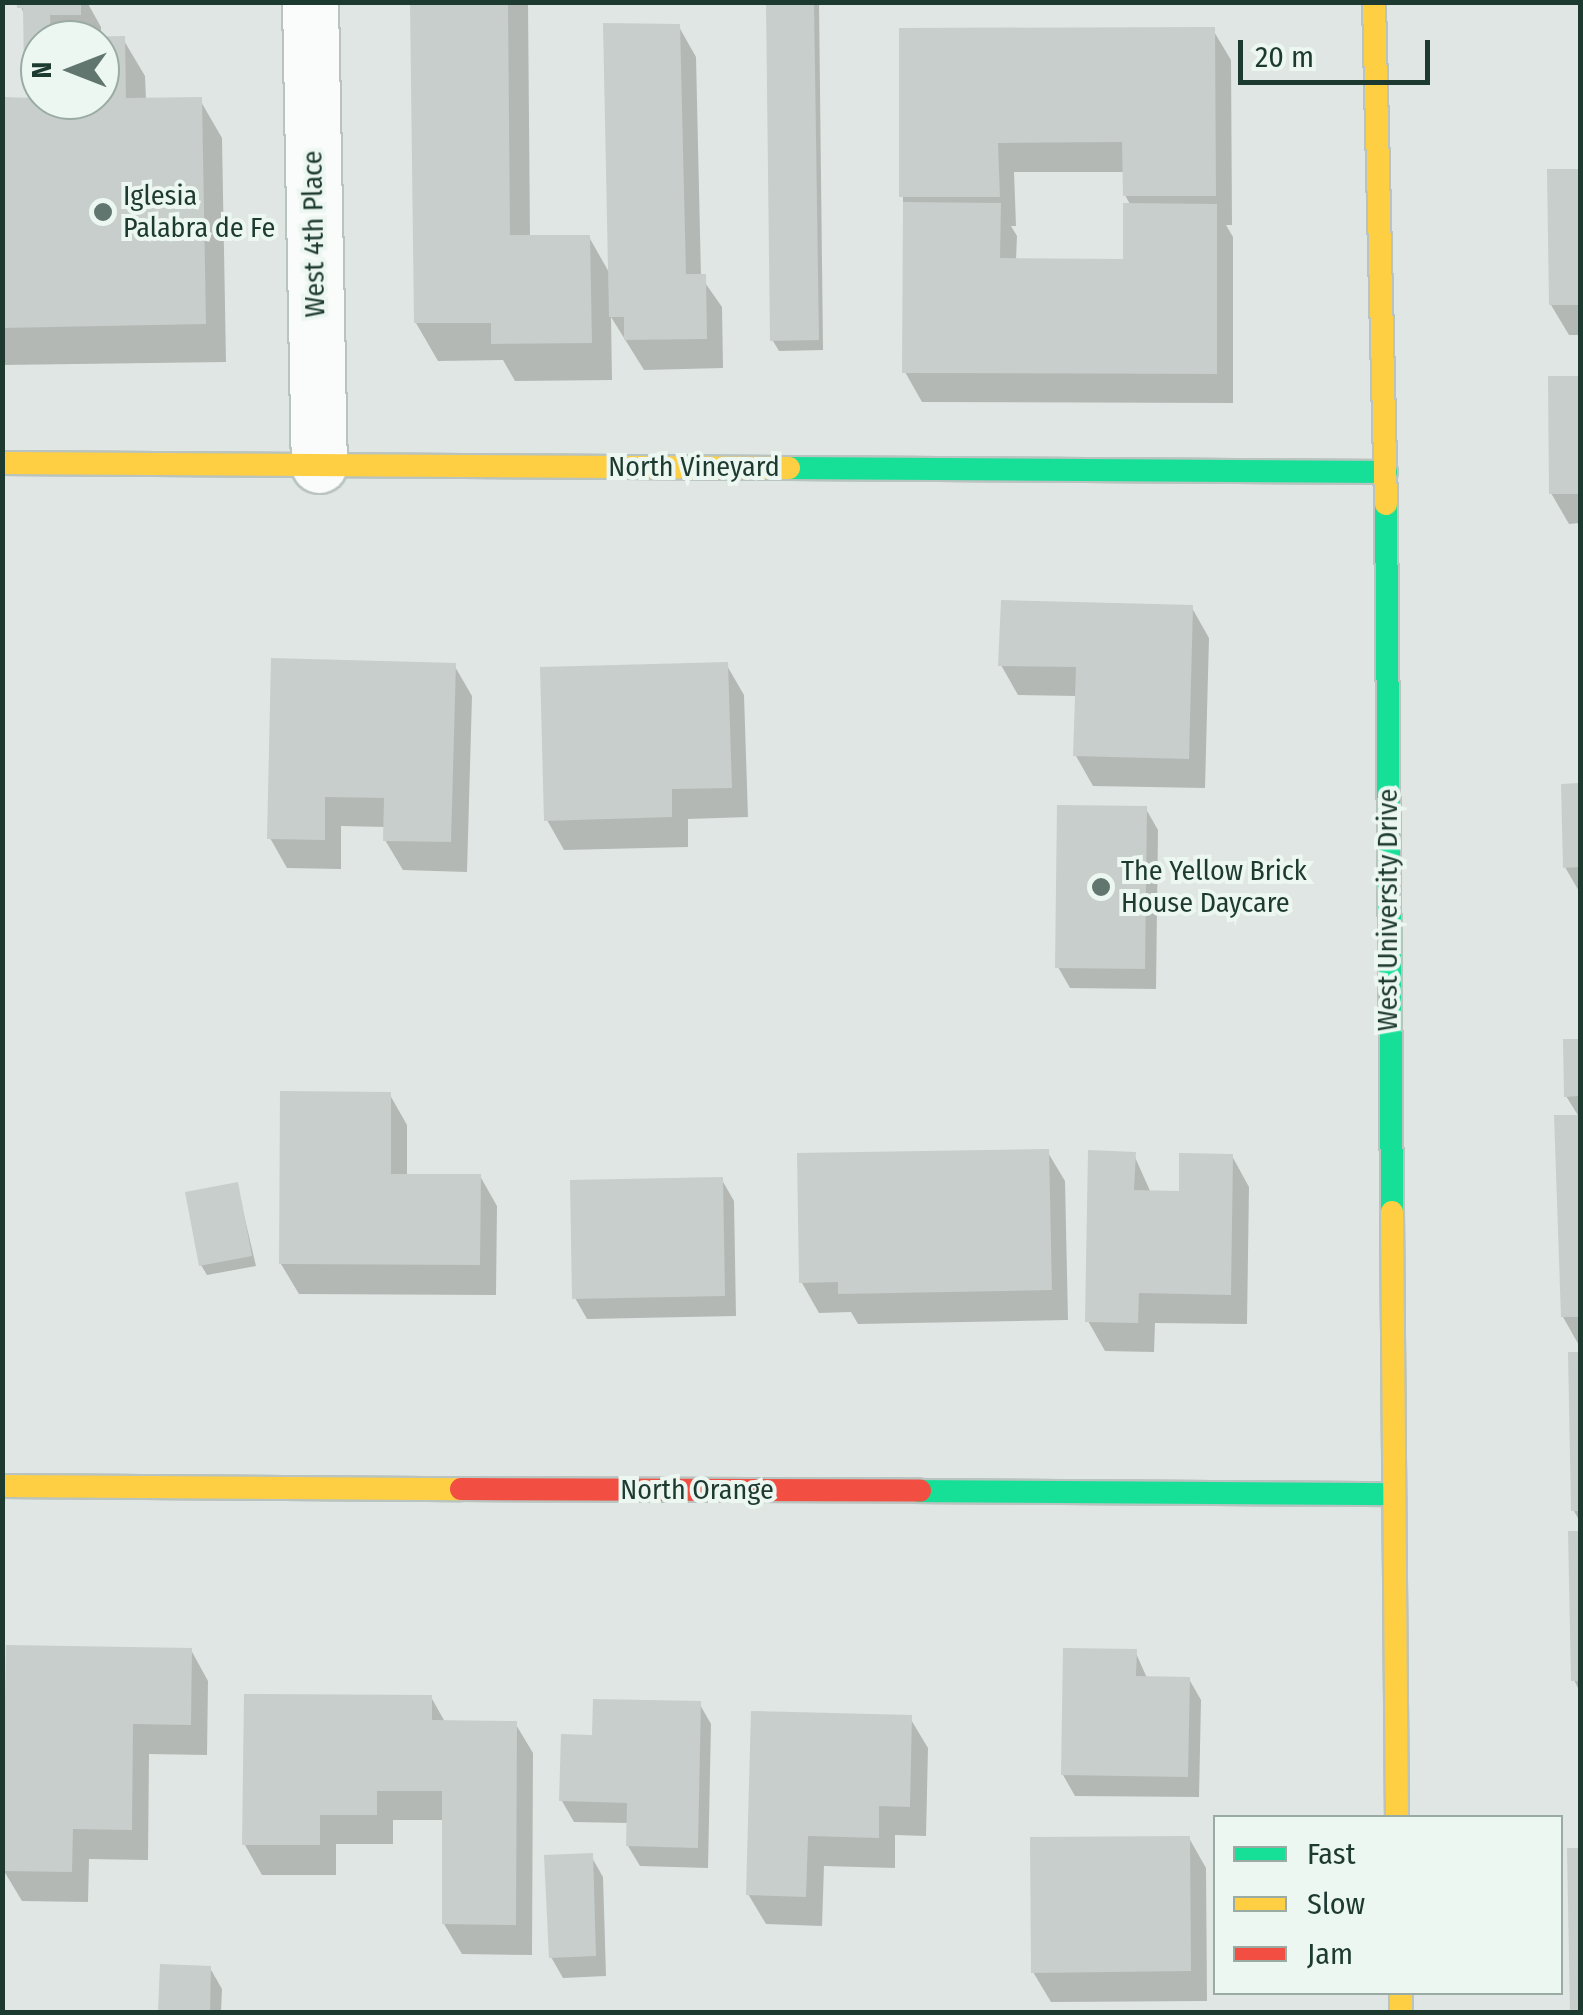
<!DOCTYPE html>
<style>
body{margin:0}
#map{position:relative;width:1583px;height:2015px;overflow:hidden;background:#e0e6e3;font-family:"Fira Sans Condensed",sans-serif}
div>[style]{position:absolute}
.shadow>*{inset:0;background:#0003}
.building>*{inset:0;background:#c7cecb}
.roads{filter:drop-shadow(2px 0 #b9c3bf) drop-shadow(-2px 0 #b9c3bf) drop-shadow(0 2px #b9c3bf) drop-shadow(0 -2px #b9c3bf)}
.street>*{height:55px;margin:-27.5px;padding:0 27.5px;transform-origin:27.5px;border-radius:27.5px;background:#fafbfb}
.fast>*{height:22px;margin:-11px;padding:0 11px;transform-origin:11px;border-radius:11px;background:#16e098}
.slow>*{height:22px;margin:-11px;padding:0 11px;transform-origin:11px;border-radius:11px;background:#ffcf43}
.jam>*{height:22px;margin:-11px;padding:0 11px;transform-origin:11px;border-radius:11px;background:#f24e42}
.dots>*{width:28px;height:28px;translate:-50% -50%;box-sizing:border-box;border:5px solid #edf7f1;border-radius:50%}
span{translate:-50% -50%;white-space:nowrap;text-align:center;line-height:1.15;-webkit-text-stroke:8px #edf7f1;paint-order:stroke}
.poi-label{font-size:28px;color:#1d3a31}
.left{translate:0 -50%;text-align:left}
.street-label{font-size:28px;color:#1d3a31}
.frame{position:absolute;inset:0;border:5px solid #1d3a31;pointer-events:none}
.legend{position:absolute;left:1213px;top:1815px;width:350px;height:180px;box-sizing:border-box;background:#edf7f1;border:2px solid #9aaba4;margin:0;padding:12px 18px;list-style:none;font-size:30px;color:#1d3a31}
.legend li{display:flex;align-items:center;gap:20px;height:50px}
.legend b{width:50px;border:2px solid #9aaba4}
.north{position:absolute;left:20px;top:20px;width:100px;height:100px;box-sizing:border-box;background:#edf7f1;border:2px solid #9aaba4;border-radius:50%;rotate:270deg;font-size:28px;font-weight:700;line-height:40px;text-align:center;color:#1d3a31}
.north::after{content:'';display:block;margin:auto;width:35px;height:45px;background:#61766f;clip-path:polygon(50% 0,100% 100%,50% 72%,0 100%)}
.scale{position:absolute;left:1238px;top:40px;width:192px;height:45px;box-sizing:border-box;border:5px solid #1d3a31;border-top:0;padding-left:12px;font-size:30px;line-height:35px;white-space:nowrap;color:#1d3a31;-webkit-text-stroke:8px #edf7f1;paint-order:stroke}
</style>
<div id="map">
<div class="shadow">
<i style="clip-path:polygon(19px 2px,87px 2px,101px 27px,101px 39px,123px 39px,145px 76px,146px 100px,200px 100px,222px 138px,226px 362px,2px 365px,2px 99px,100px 100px,100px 40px,40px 40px,40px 95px,27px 71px,26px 19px)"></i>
<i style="clip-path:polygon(413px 2px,528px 2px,530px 238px,589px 237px,610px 274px,679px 27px,696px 57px,701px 277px,722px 307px,723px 368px,644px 370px,611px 317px,612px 380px,515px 381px,503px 360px,438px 361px,416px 323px)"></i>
<i style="clip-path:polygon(769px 2px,819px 2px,823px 350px,779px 351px,773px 341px)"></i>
<i style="clip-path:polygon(evenodd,901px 30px,1213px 30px,1231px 60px,1232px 225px,1226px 225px,1233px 237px,1233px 403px,922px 402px,905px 372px,901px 30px,1014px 172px,1125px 172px,1125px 195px,1131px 206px,1125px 261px,1016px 260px,1017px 236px,1011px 226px,1016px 226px,1014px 172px)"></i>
<i style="clip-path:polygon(1549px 171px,1580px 171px,1580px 335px,1569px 335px,1551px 305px)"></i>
<i style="clip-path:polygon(1550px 379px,1580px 379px,1580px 523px,1569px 524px,1551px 493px)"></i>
<i style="clip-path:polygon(1192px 608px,1209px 638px,1205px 788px,1093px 786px,1076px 756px,1077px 696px,1018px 695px,1001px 665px)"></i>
<i style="clip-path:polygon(726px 664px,744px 695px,748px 817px,688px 819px,688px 847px,564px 850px,547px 820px)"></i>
<i style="clip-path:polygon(454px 665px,472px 696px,467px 872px,403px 870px,385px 840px,386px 827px,341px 826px,341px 869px,287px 868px,270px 838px)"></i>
<i style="clip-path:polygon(1563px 786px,1580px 786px,1580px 893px,1565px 867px)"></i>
<i style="clip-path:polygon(1146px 809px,1158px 830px,1156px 989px,1070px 988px,1058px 967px)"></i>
<i style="clip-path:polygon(1565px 1042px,1580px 1042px,1580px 1347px,1563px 1317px,1579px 1117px,1566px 1096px)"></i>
<i style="clip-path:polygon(390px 1095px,407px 1125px,407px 1176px,480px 1176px,497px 1206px,496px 1295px,299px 1294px,281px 1264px)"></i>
<i style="clip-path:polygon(1047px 1151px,1065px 1181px,1068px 1320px,858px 1324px,851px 1312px,819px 1313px,802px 1283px)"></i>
<i style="clip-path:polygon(1134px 1155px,1151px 1193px,1182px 1193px,1232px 1156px,1249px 1187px,1247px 1324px,1155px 1323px,1154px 1352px,1105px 1351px,1088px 1321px)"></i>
<i style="clip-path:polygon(722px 1180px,734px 1201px,736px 1316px,587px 1319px,575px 1298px)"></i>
<i style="clip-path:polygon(237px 1185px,256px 1266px,207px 1275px,201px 1265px)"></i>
<i style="clip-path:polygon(1571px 1355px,1580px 1355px,1580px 1522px,1574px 1511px)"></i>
<i style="clip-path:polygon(1580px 1533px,1580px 1692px,1574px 1680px,1571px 1534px)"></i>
<i style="clip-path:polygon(191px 1650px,208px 1681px,207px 1755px,149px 1754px,148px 1860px,89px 1859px,88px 1902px,22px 1901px,4px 1871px)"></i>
<i style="clip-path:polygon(1135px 1651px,1147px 1678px,1189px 1679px,1201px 1700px,1199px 1797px,1075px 1796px,1063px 1775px)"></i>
<i style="clip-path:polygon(431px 1697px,445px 1722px,515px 1723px,533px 1753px,532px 1955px,462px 1954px,444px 1924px,444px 1820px,393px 1820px,393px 1844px,336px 1844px,336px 1875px,262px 1875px,245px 1845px)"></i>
<i style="clip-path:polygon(699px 1703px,711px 1724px,708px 1868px,640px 1866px,628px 1846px,629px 1823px,574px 1822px,562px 1801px,594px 1738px)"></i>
<i style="clip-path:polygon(910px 1718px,928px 1748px,926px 1836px,895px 1835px,895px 1868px,824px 1866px,822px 1926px,766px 1924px,748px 1894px)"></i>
<i style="clip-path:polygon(1189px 1838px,1206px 1868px,1207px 2001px,1051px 2002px,1033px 1972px)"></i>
<i style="clip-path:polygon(1580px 1850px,1580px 2012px,1572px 2012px,1570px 1851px)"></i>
<i style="clip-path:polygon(591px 1856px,603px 1877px,606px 1976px,563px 1978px,551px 1957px)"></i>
<i style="clip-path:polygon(162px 1966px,210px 1968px,222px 1989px,221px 2012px,161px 2012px)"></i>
</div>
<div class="building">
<i style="clip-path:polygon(17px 2px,81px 2px,81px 15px,50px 15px,51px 40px,40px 40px,40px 71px,24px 72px,23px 8px,17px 8px)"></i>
<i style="clip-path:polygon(410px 2px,508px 2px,510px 235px,590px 235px,592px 343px,491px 344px,491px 323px,414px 323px)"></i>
<i style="clip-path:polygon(766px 2px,814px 2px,819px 340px,770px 341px)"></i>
<i style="clip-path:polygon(603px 23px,680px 24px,686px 274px,706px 274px,707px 339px,624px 340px,624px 317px,609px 317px)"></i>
<i style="clip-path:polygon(1215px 27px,1216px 196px,1123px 196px,1122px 142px,998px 143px,1000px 197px,899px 197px,899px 28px)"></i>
<i style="clip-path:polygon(125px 36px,126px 98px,202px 97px,206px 324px,2px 328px,2px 97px,100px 100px,100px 40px,80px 37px)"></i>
<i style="clip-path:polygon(1547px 169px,1580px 169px,1580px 305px,1549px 305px)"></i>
<i style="clip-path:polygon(903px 202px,1001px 203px,1000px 258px,1123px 259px,1123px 203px,1217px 204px,1217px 374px,902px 373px)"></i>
<i style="clip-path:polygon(1548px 376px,1580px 376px,1580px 494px,1549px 494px)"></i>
<i style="clip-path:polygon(1001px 600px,1193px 605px,1189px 759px,1073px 756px,1076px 667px,998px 666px)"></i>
<i style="clip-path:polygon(271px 658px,456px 663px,451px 842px,383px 841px,384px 798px,325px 797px,325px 840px,267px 839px)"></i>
<i style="clip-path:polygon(728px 662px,732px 788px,672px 789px,672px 817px,544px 821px,540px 667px)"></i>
<i style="clip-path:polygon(1580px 783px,1580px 867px,1563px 868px,1561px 784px)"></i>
<i style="clip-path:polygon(1057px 805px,1147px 806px,1145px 969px,1055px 968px)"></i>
<i style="clip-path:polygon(1563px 1039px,1580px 1039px,1580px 1096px,1564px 1097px)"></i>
<i style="clip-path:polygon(280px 1091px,391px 1092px,391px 1174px,481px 1174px,480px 1265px,279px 1264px)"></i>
<i style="clip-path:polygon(1554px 1115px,1580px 1115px,1580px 1317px,1561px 1317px)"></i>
<i style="clip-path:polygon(1049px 1149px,1052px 1290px,838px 1294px,838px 1282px,799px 1283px,797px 1153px)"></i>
<i style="clip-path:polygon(1088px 1150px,1136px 1152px,1134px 1190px,1179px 1191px,1179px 1153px,1233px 1154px,1231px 1295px,1139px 1293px,1138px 1323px,1085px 1322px)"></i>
<i style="clip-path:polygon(723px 1177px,725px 1296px,572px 1299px,570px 1180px)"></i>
<i style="clip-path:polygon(238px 1182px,252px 1256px,199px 1266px,185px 1192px)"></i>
<i style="clip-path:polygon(1568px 1352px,1580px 1352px,1580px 1511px,1571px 1511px)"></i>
<i style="clip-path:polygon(1568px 1531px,1580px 1531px,1580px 1681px,1571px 1681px)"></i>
<i style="clip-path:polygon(6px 1645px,192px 1648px,191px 1725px,133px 1724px,132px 1830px,73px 1829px,72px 1872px,2px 1871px)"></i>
<i style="clip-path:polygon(1063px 1648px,1137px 1649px,1136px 1676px,1190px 1677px,1188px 1777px,1061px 1775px)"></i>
<i style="clip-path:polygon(244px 1694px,432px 1695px,432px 1720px,517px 1721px,516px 1925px,442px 1924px,442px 1791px,377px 1791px,377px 1815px,320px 1815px,320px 1845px,242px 1845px)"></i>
<i style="clip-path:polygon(593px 1699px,701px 1701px,698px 1848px,626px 1846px,627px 1803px,559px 1801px,561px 1734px,592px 1735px)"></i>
<i style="clip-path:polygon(751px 1711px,912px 1715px,910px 1807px,879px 1806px,879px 1838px,808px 1836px,806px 1897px,746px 1895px)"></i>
<i style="clip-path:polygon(1190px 1836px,1191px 1971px,1031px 1973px,1030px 1837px)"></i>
<i style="clip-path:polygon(1567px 1848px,1580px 1848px,1580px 2012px,1570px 2012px)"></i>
<i style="clip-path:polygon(593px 1853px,596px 1956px,549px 1958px,544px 1855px)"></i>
<i style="clip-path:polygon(160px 1964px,211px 1966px,210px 2012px,158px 2012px)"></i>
</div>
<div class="roads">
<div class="street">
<i style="left:310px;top:2px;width:463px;rotate:88.9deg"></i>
</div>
<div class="fast">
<i style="left:789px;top:468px;width:597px;rotate:0.38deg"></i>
<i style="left:1386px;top:504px;width:708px;rotate:89.51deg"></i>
<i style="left:920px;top:1491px;width:471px;rotate:0.4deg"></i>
</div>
<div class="slow">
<i style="left:1374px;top:2px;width:502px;rotate:88.63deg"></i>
<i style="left:2px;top:463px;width:787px;rotate:0.36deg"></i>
<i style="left:1392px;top:1212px;width:606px;rotate:89.53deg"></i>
<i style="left:2px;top:1486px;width:459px;rotate:0.4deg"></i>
<i style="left:1401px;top:1992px;width:20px;rotate:90deg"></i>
</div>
<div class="jam">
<i style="left:461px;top:1489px;width:459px;rotate:0.2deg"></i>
</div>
</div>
<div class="dots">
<i style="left:103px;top:212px;background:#61766f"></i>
<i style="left:1101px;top:887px;background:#61766f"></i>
</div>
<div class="poi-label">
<span class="left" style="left:123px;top:212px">Iglesia<br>Palabra de Fe</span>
<span class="left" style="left:1121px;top:887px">The Yellow Brick<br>House Daycare</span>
</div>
<div class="street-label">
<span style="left:314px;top:234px;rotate:-91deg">West 4th Place</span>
<span style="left:694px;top:467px">North Vineyard</span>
<span style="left:1388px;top:910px;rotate:-90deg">West University Drive</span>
<span style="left:697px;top:1490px">North Orange</span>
</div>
<div class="frame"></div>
<ul class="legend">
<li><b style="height:12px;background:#16e098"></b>Fast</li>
<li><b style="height:12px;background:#ffcf43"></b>Slow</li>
<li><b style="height:12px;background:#f24e42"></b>Jam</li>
</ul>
<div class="north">N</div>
<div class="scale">20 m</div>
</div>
